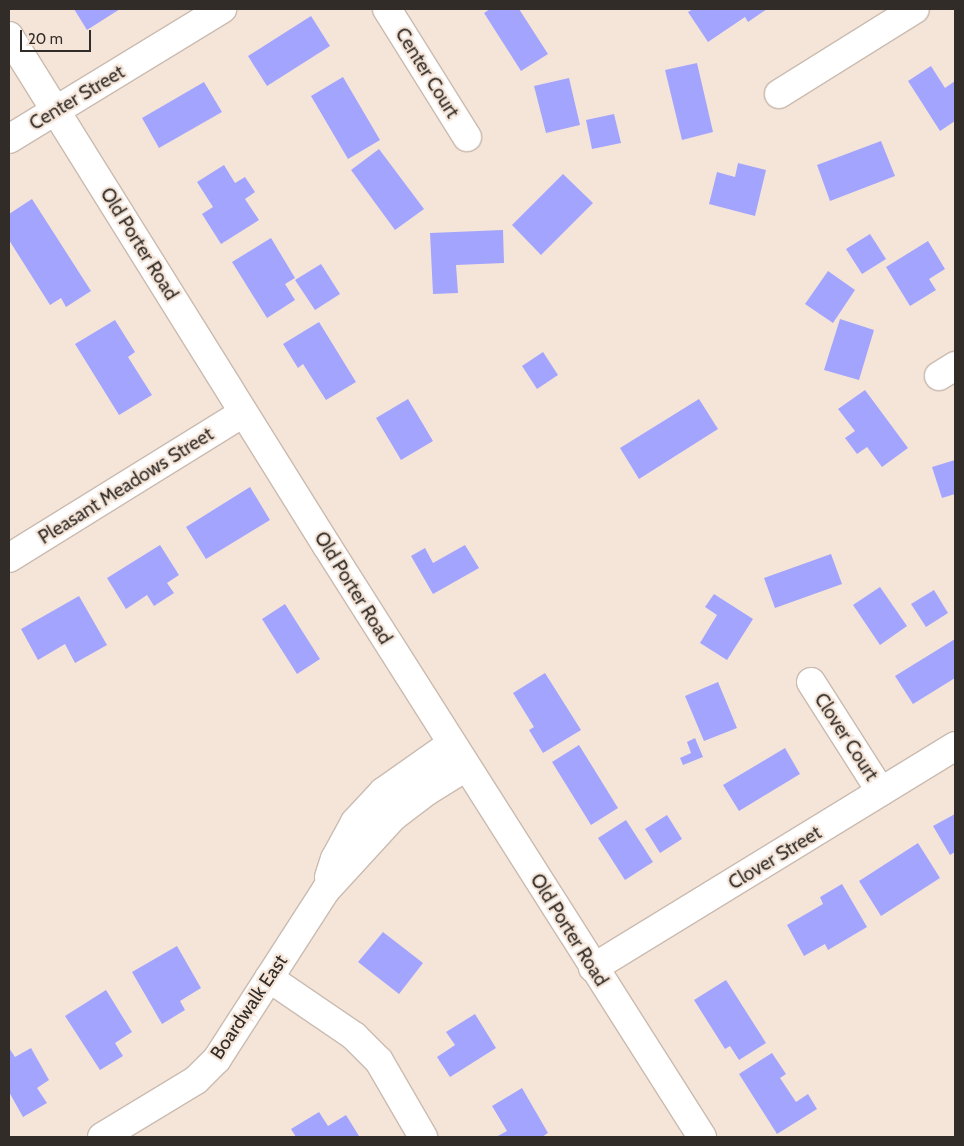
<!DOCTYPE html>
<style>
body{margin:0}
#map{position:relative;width:964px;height:1146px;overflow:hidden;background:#f5e5d9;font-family:Cabin,sans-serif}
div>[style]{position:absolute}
.building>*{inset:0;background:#a3a4fd}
.roads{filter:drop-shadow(1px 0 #cabbb0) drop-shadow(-1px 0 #cabbb0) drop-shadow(0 1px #cabbb0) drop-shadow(0 -1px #cabbb0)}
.minor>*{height:28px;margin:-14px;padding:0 14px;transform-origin:14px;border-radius:14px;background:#fff}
span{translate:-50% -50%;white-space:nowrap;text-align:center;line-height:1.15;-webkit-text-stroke:4.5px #f5e5d9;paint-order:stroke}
.street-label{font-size:19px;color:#312c27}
.frame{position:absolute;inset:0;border:10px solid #312c27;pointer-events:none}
.scale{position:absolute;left:20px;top:30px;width:71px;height:22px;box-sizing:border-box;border:2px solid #312c27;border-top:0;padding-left:6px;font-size:15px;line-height:18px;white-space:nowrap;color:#312c27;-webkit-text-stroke:4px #f5e5d9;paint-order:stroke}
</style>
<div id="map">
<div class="building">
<i style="clip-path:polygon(74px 9px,120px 9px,87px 30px)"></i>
<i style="clip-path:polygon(490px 9px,519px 9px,548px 54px,521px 71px,484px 13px)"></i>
<i style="clip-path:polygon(693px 9px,767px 9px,748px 22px,745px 17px,708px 42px,688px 12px)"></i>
<i style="clip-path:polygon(311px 16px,330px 46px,267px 86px,248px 56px)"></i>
<i style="clip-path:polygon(697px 63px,713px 132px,682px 140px,665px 70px)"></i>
<i style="clip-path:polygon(931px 66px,945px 88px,955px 81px,955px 121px,940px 131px,908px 81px)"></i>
<i style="clip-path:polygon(343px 77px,380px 140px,348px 159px,311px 96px)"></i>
<i style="clip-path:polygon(569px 78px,580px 125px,546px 133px,534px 86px)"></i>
<i style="clip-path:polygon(204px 82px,222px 112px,159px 148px,142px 118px)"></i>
<i style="clip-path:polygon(614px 114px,621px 143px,592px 149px,586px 120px)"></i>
<i style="clip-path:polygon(881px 141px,895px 176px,830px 201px,817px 165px)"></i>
<i style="clip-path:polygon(379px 149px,424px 209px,395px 230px,351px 170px)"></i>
<i style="clip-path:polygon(738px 163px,766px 170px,755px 216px,709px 204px,717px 172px,735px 177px)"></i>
<i style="clip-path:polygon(224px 165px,235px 183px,245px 177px,255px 192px,245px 199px,259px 220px,221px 244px,202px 214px,213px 207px,197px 182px)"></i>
<i style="clip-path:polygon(563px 174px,593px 203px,541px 255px,512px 225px)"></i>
<i style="clip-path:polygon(32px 199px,91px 291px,66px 307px,61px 298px,50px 305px,9px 240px,9px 214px)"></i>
<i style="clip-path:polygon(503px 230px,504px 263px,456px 265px,458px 293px,433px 294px,430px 233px)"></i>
<i style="clip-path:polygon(870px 234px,886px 259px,862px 274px,846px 249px)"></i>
<i style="clip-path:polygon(271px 238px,295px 278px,285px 284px,295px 300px,267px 318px,232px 262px)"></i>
<i style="clip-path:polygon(928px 241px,945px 269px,929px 279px,936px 290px,910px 306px,886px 267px)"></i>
<i style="clip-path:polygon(321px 264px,340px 294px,315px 310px,295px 280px)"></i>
<i style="clip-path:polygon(828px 271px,855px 290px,833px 323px,805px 304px)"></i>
<i style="clip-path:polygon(840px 319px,874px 330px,859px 380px,824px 370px)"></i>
<i style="clip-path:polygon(115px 320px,135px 352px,128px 357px,152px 395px,119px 415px,75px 344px)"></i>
<i style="clip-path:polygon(319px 322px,356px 382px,326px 400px,303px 364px,298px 368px,283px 344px)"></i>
<i style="clip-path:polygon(543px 352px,558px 375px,537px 389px,522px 366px)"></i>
<i style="clip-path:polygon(865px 390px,908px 448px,882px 467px,867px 447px,857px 454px,845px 438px,855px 431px,838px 409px)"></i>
<i style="clip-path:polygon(408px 399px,433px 441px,401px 460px,376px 418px)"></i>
<i style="clip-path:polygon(699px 399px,718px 429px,639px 479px,620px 448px)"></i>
<i style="clip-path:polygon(955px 460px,955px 494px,942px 498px,932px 467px)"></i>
<i style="clip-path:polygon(250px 487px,270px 520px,206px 559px,186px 527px)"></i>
<i style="clip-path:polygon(160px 545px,179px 575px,167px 583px,174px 593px,154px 606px,147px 595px,126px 609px,107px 578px)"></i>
<i style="clip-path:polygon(465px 545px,479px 568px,433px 594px,411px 556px,425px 548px,433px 563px)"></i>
<i style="clip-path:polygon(831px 554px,842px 584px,775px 608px,764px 578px)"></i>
<i style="clip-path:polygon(880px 587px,907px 626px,880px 645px,853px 605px)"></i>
<i style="clip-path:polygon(934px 590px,948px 613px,926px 627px,911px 604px)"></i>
<i style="clip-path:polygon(714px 594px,753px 619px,727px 660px,700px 643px,717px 615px,705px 607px)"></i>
<i style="clip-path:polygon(79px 596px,107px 645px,75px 663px,65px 644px,38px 660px,21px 629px)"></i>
<i style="clip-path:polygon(285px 604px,320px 659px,297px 674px,262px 619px)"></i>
<i style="clip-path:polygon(955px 639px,955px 678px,913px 704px,895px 676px)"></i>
<i style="clip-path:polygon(545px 673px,581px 730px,543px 753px,529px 730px,534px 727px,513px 693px)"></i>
<i style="clip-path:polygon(718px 682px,737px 728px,704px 741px,685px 696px)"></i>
<i style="clip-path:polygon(695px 738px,703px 757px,683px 765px,680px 758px,691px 753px,687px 742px)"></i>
<i style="clip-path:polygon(579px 745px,618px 808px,591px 825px,552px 762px)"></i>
<i style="clip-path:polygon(785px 748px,800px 774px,739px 811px,723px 785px)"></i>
<i style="clip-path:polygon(955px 814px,955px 852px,950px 855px,933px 826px)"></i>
<i style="clip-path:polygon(667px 815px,682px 839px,660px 853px,645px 829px)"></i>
<i style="clip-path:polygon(626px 820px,653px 862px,625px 880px,598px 838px)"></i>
<i style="clip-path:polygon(918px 843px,940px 878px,881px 916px,859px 881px)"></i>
<i style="clip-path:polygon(842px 884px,867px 927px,828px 950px,825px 944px,804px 956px,787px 925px,823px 904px,820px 897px)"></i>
<i style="clip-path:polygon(383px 932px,423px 963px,399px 994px,358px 962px)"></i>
<i style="clip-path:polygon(177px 946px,201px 988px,180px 1001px,185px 1010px,162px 1024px,132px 972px)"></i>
<i style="clip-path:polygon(726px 980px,766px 1043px,739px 1060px,730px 1046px,725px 1049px,694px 1000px)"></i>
<i style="clip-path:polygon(106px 990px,132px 1032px,115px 1043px,123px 1056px,100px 1070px,65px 1016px)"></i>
<i style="clip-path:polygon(475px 1014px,496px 1048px,450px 1077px,437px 1057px,455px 1045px,446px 1032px)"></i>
<i style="clip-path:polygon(9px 1048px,15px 1057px,31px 1048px,49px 1080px,37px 1088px,47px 1103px,23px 1117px,9px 1092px)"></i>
<i style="clip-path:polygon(772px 1053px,786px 1074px,780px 1078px,796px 1102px,808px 1094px,817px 1109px,777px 1134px,739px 1074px)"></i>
<i style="clip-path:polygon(522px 1088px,548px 1133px,542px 1137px,496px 1137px,507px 1131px,492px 1106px)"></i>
<i style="clip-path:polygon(319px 1112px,328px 1126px,346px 1115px,359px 1136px,296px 1137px,291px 1129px)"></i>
</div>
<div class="roads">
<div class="minor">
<i style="left:387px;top:9px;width:151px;rotate:58deg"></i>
<i style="left:9px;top:36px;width:601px;rotate:58.06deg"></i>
<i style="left:327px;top:546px;width:700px;rotate:57.6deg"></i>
<i style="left:779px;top:94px;width:160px;rotate:-32deg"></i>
<i style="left:9px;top:139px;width:250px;rotate:-31.4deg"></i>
<i style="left:939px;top:376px;width:19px;rotate:-32deg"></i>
<i style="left:9px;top:558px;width:275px;rotate:-31.8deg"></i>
<i style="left:811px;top:682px;width:130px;rotate:57.5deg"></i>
<i style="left:329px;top:877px;width:19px;rotate:-72deg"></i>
<i style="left:335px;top:859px;width:42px;rotate:-61.6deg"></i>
<i style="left:355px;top:822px;width:41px;rotate:-47deg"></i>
<i style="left:383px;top:792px;width:83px;rotate:-35.2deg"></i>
<i style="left:593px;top:968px;width:425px;rotate:-31.5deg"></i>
<i style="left:269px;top:978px;width:103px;rotate:34.3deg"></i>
<i style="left:354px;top:1036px;width:35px;rotate:45deg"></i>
<i style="left:379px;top:1061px;width:88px;rotate:59.9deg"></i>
<i style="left:102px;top:1137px;width:110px;rotate:-31.2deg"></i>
<i style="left:196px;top:1080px;width:30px;rotate:-45deg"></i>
<i style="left:217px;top:1059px;width:201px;rotate:-57.2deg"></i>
<i style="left:326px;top:890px;width:99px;rotate:-47.5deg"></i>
<i style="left:393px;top:817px;width:43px;rotate:-37.4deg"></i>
<i style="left:427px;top:791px;width:46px;rotate:-31.6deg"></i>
</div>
</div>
<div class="street-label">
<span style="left:427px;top:73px;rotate:58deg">Center Court</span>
<span style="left:77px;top:98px;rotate:-31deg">Center Street</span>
<span style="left:139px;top:244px;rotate:58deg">Old Porter Road</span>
<span style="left:126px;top:486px;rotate:-32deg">Pleasant Meadows Street</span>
<span style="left:353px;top:588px;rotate:58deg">Old Porter Road</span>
<span style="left:846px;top:737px;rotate:57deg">Clover Court</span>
<span style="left:775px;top:858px;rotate:-31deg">Clover Street</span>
<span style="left:569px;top:930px;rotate:58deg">Old Porter Road</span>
<span style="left:249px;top:1007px;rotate:-56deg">Boardwalk East</span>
</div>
<div class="frame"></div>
<div class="scale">20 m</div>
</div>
